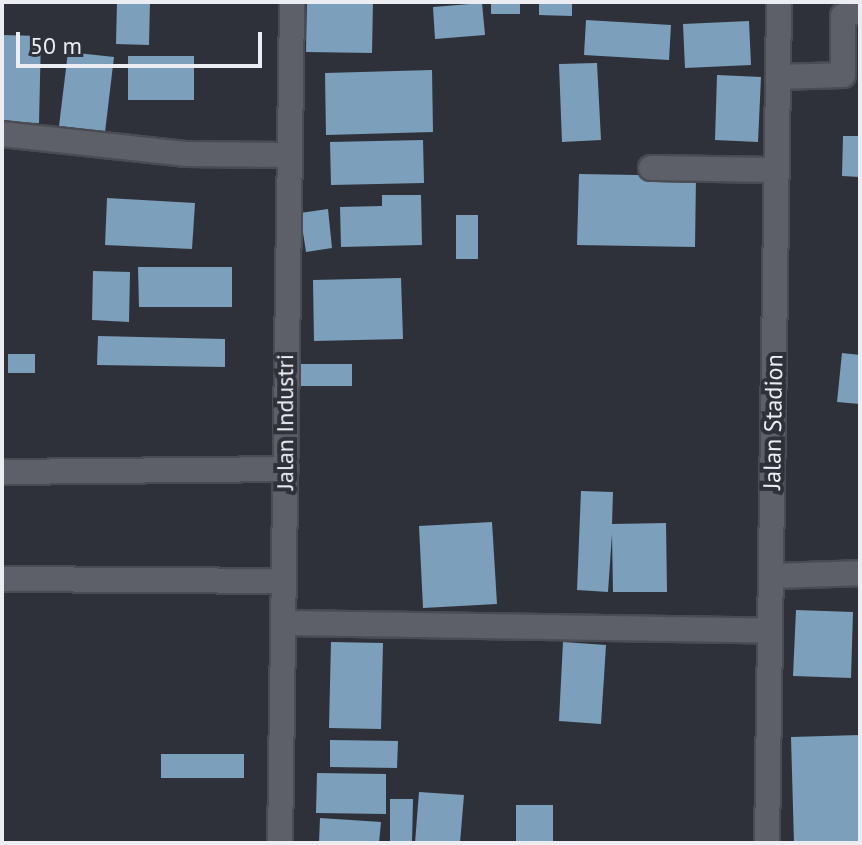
<!DOCTYPE html>
<style>
body{margin:0}
#map{position:relative;width:862px;height:845px;overflow:hidden;background:#2f313a;font-family:"PT Sans",sans-serif}
div>[style]{position:absolute}
.building>*{inset:0;background:#7c9fbb}
.roads{filter:drop-shadow(2px 0 #4a4c53) drop-shadow(-2px 0 #4a4c53) drop-shadow(0 2px #4a4c53) drop-shadow(0 -2px #4a4c53)}
.minor>*{height:24px;margin:-12px;padding:0 12px;transform-origin:12px;border-radius:12px;background:#5d5f69}
span{translate:-50% -50%;white-space:nowrap;text-align:center;line-height:1.15;-webkit-text-stroke:8px #2f313a;paint-order:stroke}
.street-label{font-size:24px;color:#ebedf3}
.frame{position:absolute;inset:0;border:4px solid #ebedf3;pointer-events:none}
.scale{position:absolute;left:16px;top:32px;width:246px;height:36px;box-sizing:border-box;border:4px solid #ebedf3;border-top:0;padding-left:10px;font-size:24px;line-height:28px;white-space:nowrap;color:#ebedf3;-webkit-text-stroke:6px #2f313a;paint-order:stroke}
</style>
<div id="map">
<div class="building">
<i style="clip-path:polygon(117px 2px,150px 2px,149px 45px,116px 44px)"></i>
<i style="clip-path:polygon(307px 2px,373px 2px,372px 53px,306px 52px)"></i>
<i style="clip-path:polygon(491px 2px,520px 2px,520px 14px,491px 14px)"></i>
<i style="clip-path:polygon(539px 2px,572px 2px,572px 16px,539px 15px)"></i>
<i style="clip-path:polygon(482px 3px,485px 35px,435px 39px,433px 7px)"></i>
<i style="clip-path:polygon(586px 20px,671px 25px,669px 60px,584px 55px)"></i>
<i style="clip-path:polygon(749px 21px,751px 65px,685px 68px,683px 24px)"></i>
<i style="clip-path:polygon(2px 35px,41px 36px,39px 123px,2px 122px)"></i>
<i style="clip-path:polygon(68px 52px,114px 57px,105px 132px,59px 126px)"></i>
<i style="clip-path:polygon(128px 56px,194px 56px,194px 100px,128px 100px)"></i>
<i style="clip-path:polygon(597px 63px,601px 140px,562px 142px,559px 64px)"></i>
<i style="clip-path:polygon(432px 70px,433px 132px,326px 135px,325px 73px)"></i>
<i style="clip-path:polygon(717px 75px,761px 77px,758px 142px,715px 140px)"></i>
<i style="clip-path:polygon(843px 136px,860px 136px,860px 177px,842px 176px)"></i>
<i style="clip-path:polygon(423px 140px,424px 183px,331px 185px,330px 142px)"></i>
<i style="clip-path:polygon(579px 174px,696px 176px,695px 247px,577px 245px)"></i>
<i style="clip-path:polygon(382px 195px,421px 195px,422px 245px,341px 247px,340px 207px,382px 206px)"></i>
<i style="clip-path:polygon(107px 198px,195px 203px,192px 249px,105px 245px)"></i>
<i style="clip-path:polygon(328px 209px,332px 248px,306px 252px,300px 213px)"></i>
<i style="clip-path:polygon(456px 215px,478px 215px,478px 259px,456px 259px)"></i>
<i style="clip-path:polygon(138px 267px,232px 267px,232px 307px,139px 307px)"></i>
<i style="clip-path:polygon(93px 271px,130px 272px,129px 322px,92px 320px)"></i>
<i style="clip-path:polygon(401px 278px,403px 339px,314px 341px,313px 280px)"></i>
<i style="clip-path:polygon(98px 336px,225px 339px,225px 367px,97px 365px)"></i>
<i style="clip-path:polygon(842px 353px,860px 355px,860px 404px,837px 402px)"></i>
<i style="clip-path:polygon(8px 354px,35px 354px,35px 373px,8px 373px)"></i>
<i style="clip-path:polygon(297px 364px,352px 364px,352px 386px,297px 386px)"></i>
<i style="clip-path:polygon(581px 491px,613px 492px,612px 524px,666px 523px,667px 592px,613px 592px,612px 534px,608px 592px,577px 590px)"></i>
<i style="clip-path:polygon(492px 522px,497px 604px,423px 608px,419px 526px)"></i>
<i style="clip-path:polygon(796px 610px,853px 612px,851px 678px,793px 676px)"></i>
<i style="clip-path:polygon(331px 642px,383px 643px,381px 729px,329px 728px)"></i>
<i style="clip-path:polygon(563px 642px,606px 645px,601px 724px,559px 721px)"></i>
<i style="clip-path:polygon(860px 735px,860px 843px,794px 843px,791px 737px)"></i>
<i style="clip-path:polygon(330px 740px,398px 741px,397px 768px,330px 767px)"></i>
<i style="clip-path:polygon(161px 754px,244px 754px,244px 778px,161px 778px)"></i>
<i style="clip-path:polygon(317px 773px,386px 774px,386px 814px,316px 813px)"></i>
<i style="clip-path:polygon(419px 792px,464px 795px,460px 843px,415px 843px)"></i>
<i style="clip-path:polygon(390px 799px,413px 799px,412px 843px,390px 843px)"></i>
<i style="clip-path:polygon(516px 805px,553px 805px,553px 843px,516px 843px)"></i>
<i style="clip-path:polygon(320px 818px,381px 822px,379px 843px,319px 843px)"></i>
</div>
<div class="roads">
<div class="minor">
<i style="left:779px;top:77px;width:64px;rotate:-1.8deg"></i>
<i style="left:843px;top:75px;width:59px;rotate:-90deg"></i>
<i style="left:843px;top:16px;width:18px;rotate:-19deg"></i>
<i style="left:2px;top:134px;width:184px;rotate:6.2deg"></i>
<i style="left:185px;top:154px;width:99px;rotate:0.6deg"></i>
<i style="left:651px;top:168px;width:125px;rotate:0.9deg"></i>
<i style="left:2px;top:472px;width:284px;rotate:-0.6deg"></i>
<i style="left:771px;top:576px;width:89px;rotate:-1.9deg"></i>
<i style="left:2px;top:579px;width:282px;rotate:0.4deg"></i>
<i style="left:284px;top:623px;width:486px;rotate:0.9deg"></i>
<i style="left:280px;top:843px;width:841px;rotate:-89.18deg"></i>
<i style="left:767px;top:843px;width:841px;rotate:-89.18deg"></i>
</div>
</div>
<div class="street-label">
<span style="left:285px;top:422px;rotate:-90deg">Jalan Industri</span>
<span style="left:773px;top:422px;rotate:-89deg">Jalan Stadion</span>
</div>
<div class="frame"></div>
<div class="scale">50 m</div>
</div>
